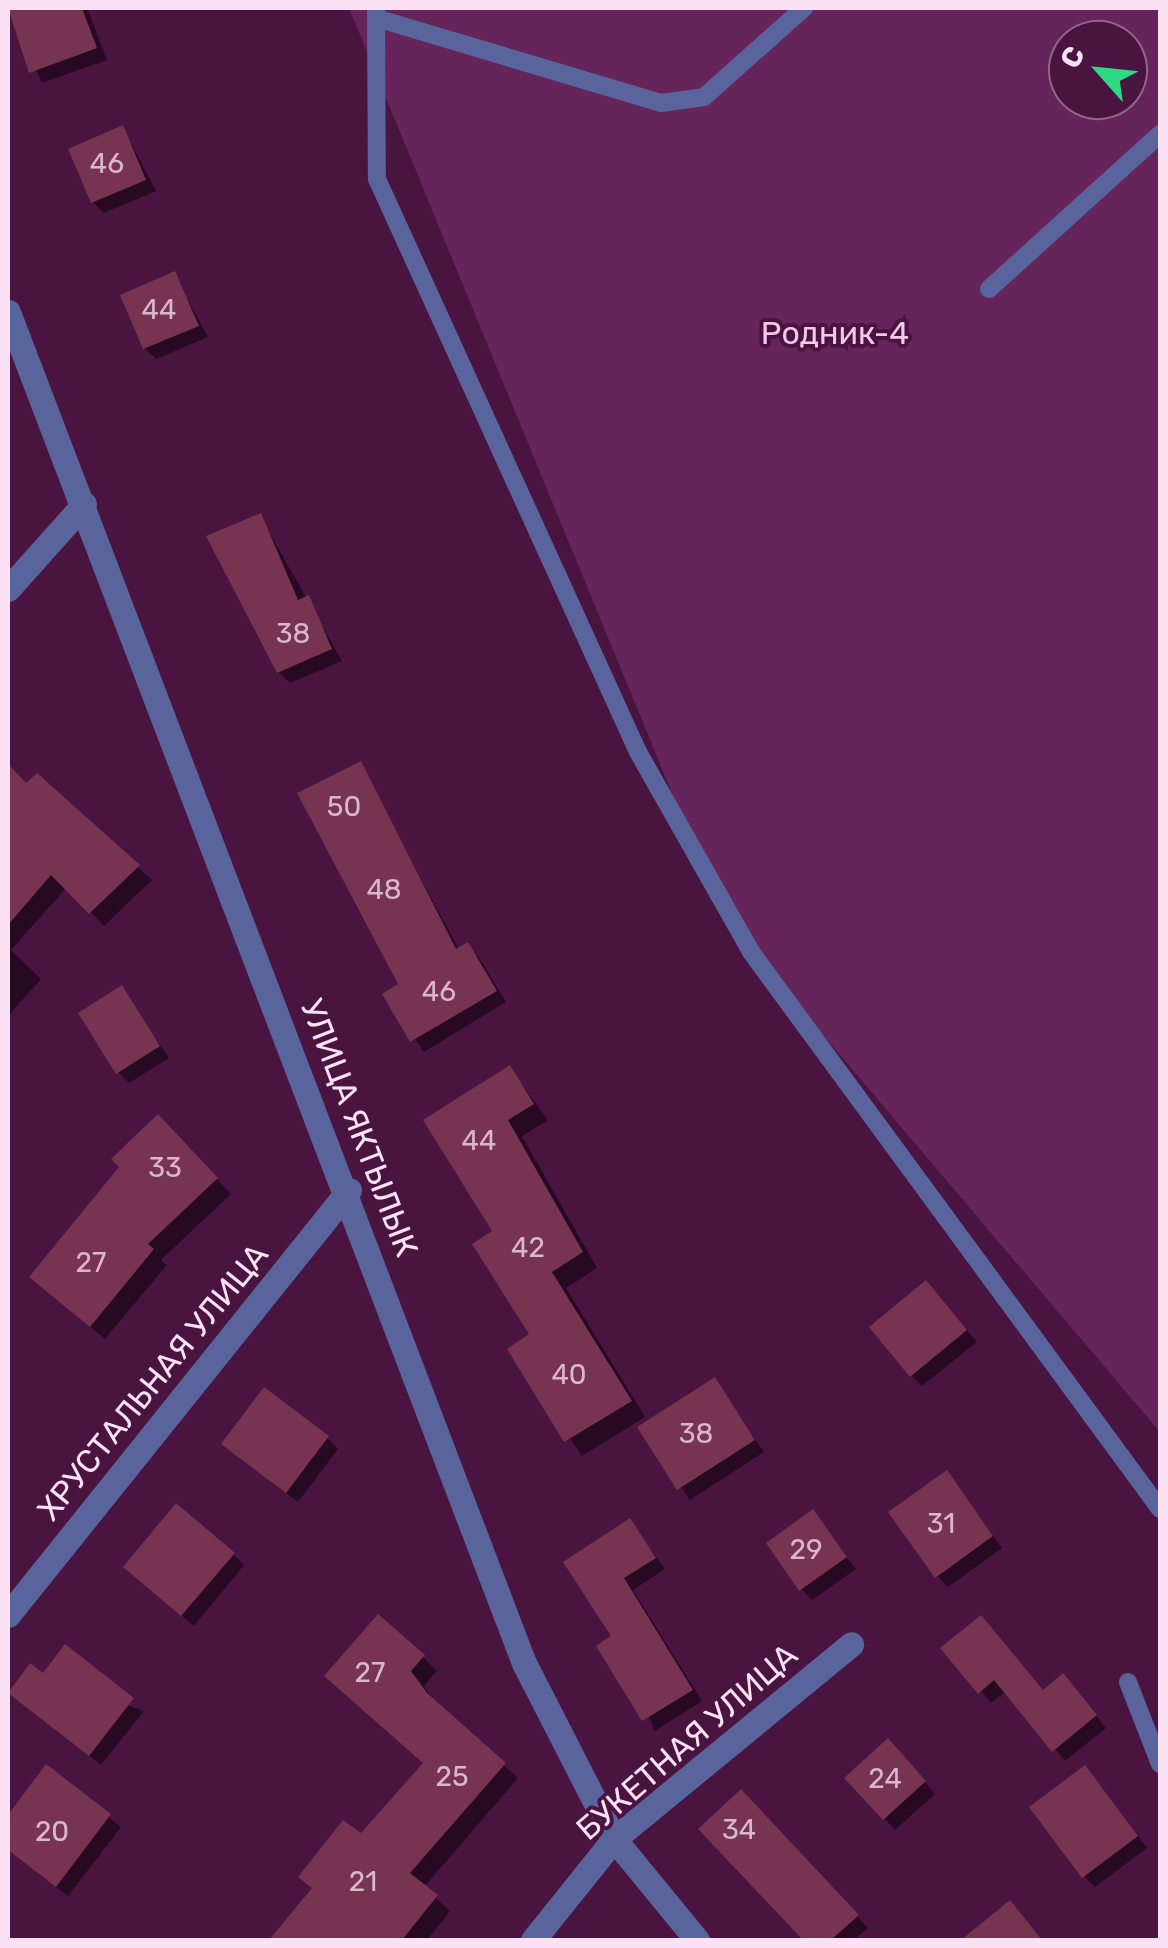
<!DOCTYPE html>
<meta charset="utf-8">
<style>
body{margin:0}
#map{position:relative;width:1168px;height:1948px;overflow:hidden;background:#491440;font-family:Rubik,sans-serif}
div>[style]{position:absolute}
.green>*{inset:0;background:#66255a}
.shadow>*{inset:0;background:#0007}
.building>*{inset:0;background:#763450}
.lane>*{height:18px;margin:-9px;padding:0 9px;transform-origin:9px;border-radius:9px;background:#5a649c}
.street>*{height:25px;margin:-12.5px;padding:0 12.5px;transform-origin:12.5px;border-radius:12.5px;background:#5a649c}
span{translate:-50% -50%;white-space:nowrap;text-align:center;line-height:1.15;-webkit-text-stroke:8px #491440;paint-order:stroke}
.number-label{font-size:28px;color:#dbb6cc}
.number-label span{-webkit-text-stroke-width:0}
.park-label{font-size:32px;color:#f5c8ea}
.street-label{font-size:32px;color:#fde2f6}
.frame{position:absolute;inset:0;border:10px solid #fde2f6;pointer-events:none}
.north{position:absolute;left:1048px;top:20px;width:100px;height:100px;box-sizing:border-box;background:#491440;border:2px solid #916689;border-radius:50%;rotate:297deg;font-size:28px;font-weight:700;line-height:40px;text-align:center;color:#fde2f6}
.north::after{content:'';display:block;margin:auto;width:35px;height:45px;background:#2fd883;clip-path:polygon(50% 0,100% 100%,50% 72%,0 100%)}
</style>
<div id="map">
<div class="green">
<i style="clip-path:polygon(evenodd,349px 8px,1160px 8px,1160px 1432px,723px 917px,349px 8px,1068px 40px,1128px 40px,1128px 100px,1068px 100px,1068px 40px)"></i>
</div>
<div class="shadow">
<i style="clip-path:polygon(8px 8px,87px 8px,107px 60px,42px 83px)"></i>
<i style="clip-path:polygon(123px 128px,156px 191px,104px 213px,93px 202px)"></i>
<i style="clip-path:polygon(174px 274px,208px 337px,156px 359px,145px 348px)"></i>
<i style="clip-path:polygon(260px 516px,342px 661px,290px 683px,279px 672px)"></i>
<i style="clip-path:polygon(360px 764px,459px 950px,478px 956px,506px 1002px,424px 1052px,385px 995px,402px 985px)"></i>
<i style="clip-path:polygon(8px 767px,26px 786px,37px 776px,152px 880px,104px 926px,67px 887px,11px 950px,41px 979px,8px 1016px)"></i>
<i style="clip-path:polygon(121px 988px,169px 1058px,129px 1083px,118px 1072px)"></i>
<i style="clip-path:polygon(510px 1068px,548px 1120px,522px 1136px,597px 1268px,566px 1288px,645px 1417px,582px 1456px,510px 1349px,533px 1335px,496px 1232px)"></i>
<i style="clip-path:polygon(158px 1118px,231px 1194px,161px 1260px,167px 1265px,105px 1339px,47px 1291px)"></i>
<i style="clip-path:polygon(937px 1294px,977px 1342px,922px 1386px,911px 1375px)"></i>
<i style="clip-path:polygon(714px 1380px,764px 1452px,690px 1500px,641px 1428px)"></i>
<i style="clip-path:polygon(327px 1438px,338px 1449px,298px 1502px,236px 1455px)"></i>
<i style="clip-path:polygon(946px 1474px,1002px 1548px,948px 1587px,937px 1576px)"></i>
<i style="clip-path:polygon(813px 1512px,856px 1569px,812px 1600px,801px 1589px)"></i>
<i style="clip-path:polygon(630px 1522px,665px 1569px,633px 1590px,702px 1701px,655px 1731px,614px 1637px)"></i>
<i style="clip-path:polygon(233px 1554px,244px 1565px,194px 1626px,137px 1578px)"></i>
<i style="clip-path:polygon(944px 1648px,1044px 1692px,1074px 1688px,1106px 1728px,1065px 1761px,1006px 1691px,991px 1703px)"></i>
<i style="clip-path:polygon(423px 1657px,437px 1671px,424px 1686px,437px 1705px,518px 1778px,424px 1887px,450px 1911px,427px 1940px,291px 1940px,281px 1930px,426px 1764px,341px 1690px)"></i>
<i style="clip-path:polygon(43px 1676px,144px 1711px,101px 1765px,10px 1693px)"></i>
<i style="clip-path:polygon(899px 1753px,935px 1794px,895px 1830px,848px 1778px)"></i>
<i style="clip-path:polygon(46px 1768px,121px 1827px,68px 1896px,8px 1850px,8px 1819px)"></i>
<i style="clip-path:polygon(1096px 1780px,1147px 1848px,1095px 1887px,1084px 1876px)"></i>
<i style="clip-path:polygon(741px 1793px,868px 1928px,854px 1940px,806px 1940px,702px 1829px)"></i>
</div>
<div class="building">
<i style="clip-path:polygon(8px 8px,82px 8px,97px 48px,29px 73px)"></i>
<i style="clip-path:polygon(123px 125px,146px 180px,91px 203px,68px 149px)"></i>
<i style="clip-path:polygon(175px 271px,199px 326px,143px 349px,120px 295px)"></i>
<i style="clip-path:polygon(261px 513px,298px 600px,309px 595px,332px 649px,277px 673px,206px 536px)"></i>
<i style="clip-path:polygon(361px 761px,456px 949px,468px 942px,497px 991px,410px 1042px,382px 994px,398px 984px,297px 793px)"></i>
<i style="clip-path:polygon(8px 764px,26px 783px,37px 773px,140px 865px,89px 914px,51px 875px,8px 925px)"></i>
<i style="clip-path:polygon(122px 985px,160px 1046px,116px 1074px,78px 1013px)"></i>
<i style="clip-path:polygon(510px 1065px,534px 1104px,508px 1120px,583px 1252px,552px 1272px,632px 1401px,564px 1442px,507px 1349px,529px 1334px,472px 1244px,492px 1231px,423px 1120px)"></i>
<i style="clip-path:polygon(158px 1114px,218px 1178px,148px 1244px,154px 1249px,90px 1327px,29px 1277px,119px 1167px,111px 1159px)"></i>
<i style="clip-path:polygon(926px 1280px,967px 1330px,910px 1377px,869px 1327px)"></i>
<i style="clip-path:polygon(715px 1377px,755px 1440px,677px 1490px,637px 1427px)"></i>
<i style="clip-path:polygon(264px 1387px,329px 1436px,286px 1493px,221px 1444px)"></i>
<i style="clip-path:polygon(947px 1470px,993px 1536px,935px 1578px,888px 1512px)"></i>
<i style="clip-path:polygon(176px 1503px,235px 1553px,181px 1616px,123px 1567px)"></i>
<i style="clip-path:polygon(813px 1509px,847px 1557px,799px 1591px,766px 1543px)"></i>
<i style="clip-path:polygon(630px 1518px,656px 1558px,624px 1578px,693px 1690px,642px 1721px,596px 1646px,611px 1636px,563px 1562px)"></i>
<i style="clip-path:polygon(378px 1614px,425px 1655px,411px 1671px,427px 1693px,506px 1763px,410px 1873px,438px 1895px,402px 1940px,269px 1940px,312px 1888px,298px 1877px,343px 1820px,361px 1833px,423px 1763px,324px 1676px)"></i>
<i style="clip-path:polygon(981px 1615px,1043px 1690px,1063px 1673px,1097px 1715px,1052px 1752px,994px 1680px,978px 1694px,940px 1648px)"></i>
<i style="clip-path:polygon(65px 1644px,134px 1698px,89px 1756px,8px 1693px,30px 1663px,43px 1673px)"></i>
<i style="clip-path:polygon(888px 1738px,926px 1781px,883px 1820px,844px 1778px)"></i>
<i style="clip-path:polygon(46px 1764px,111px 1814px,56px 1887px,8px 1850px,8px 1815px)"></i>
<i style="clip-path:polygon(1085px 1765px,1138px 1836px,1082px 1878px,1029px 1807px)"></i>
<i style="clip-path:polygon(741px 1789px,859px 1915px,831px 1940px,803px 1940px,698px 1829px)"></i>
<i style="clip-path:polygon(1010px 1900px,1042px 1940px,961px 1940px)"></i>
</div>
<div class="lane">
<i style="left:376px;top:8px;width:171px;rotate:89.7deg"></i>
<i style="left:377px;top:179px;width:630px;rotate:65.51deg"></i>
<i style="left:638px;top:752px;width:230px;rotate:60.5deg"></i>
<i style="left:751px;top:952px;width:691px;rotate:53.71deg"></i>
<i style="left:376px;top:18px;width:297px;rotate:16.6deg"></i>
<i style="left:661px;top:103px;width:43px;rotate:-7.9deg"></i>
<i style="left:704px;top:97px;width:134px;rotate:-41.7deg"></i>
<i style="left:989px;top:289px;width:231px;rotate:-42.2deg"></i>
<i style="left:1128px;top:1682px;width:88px;rotate:68.7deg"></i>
</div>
<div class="street">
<i style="left:8px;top:312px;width:1446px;rotate:69.1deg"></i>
<i style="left:524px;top:1663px;width:198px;rotate:62.9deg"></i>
<i style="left:614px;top:1839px;width:131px;rotate:50.6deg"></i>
<i style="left:8px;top:589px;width:114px;rotate:-48.2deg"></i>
<i style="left:8px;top:1615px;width:545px;rotate:-51.26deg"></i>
<i style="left:533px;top:1940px;width:129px;rotate:-51.3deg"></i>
<i style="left:614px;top:1839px;width:307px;rotate:-39.4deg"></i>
</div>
<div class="number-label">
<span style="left:107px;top:164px">46</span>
<span style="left:159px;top:310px">44</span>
<span style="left:293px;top:634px">38</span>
<span style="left:344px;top:807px">50</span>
<span style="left:384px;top:890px">48</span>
<span style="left:439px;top:992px">46</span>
<span style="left:479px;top:1141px">44</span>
<span style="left:165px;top:1168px">33</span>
<span style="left:528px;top:1248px">42</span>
<span style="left:91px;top:1263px">27</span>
<span style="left:569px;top:1375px">40</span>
<span style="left:696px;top:1434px">38</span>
<span style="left:941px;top:1524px">31</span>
<span style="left:806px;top:1550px">29</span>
<span style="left:370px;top:1673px">27</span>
<span style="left:452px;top:1777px">25</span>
<span style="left:885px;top:1779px">24</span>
<span style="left:739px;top:1830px">34</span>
<span style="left:52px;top:1832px">20</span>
<span style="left:363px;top:1882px">21</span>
</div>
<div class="park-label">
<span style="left:835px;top:333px">Родник-4</span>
</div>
<div class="street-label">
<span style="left:359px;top:1128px;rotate:69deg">УЛИЦА ЯКТЫЛЫК</span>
<span style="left:153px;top:1382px;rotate:-51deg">ХРУСТАЛЬНАЯ УЛИЦА</span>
<span style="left:687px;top:1742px;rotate:-41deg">БУКЕТНАЯ УЛИЦА</span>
</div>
<div class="frame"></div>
<div class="north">С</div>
</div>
